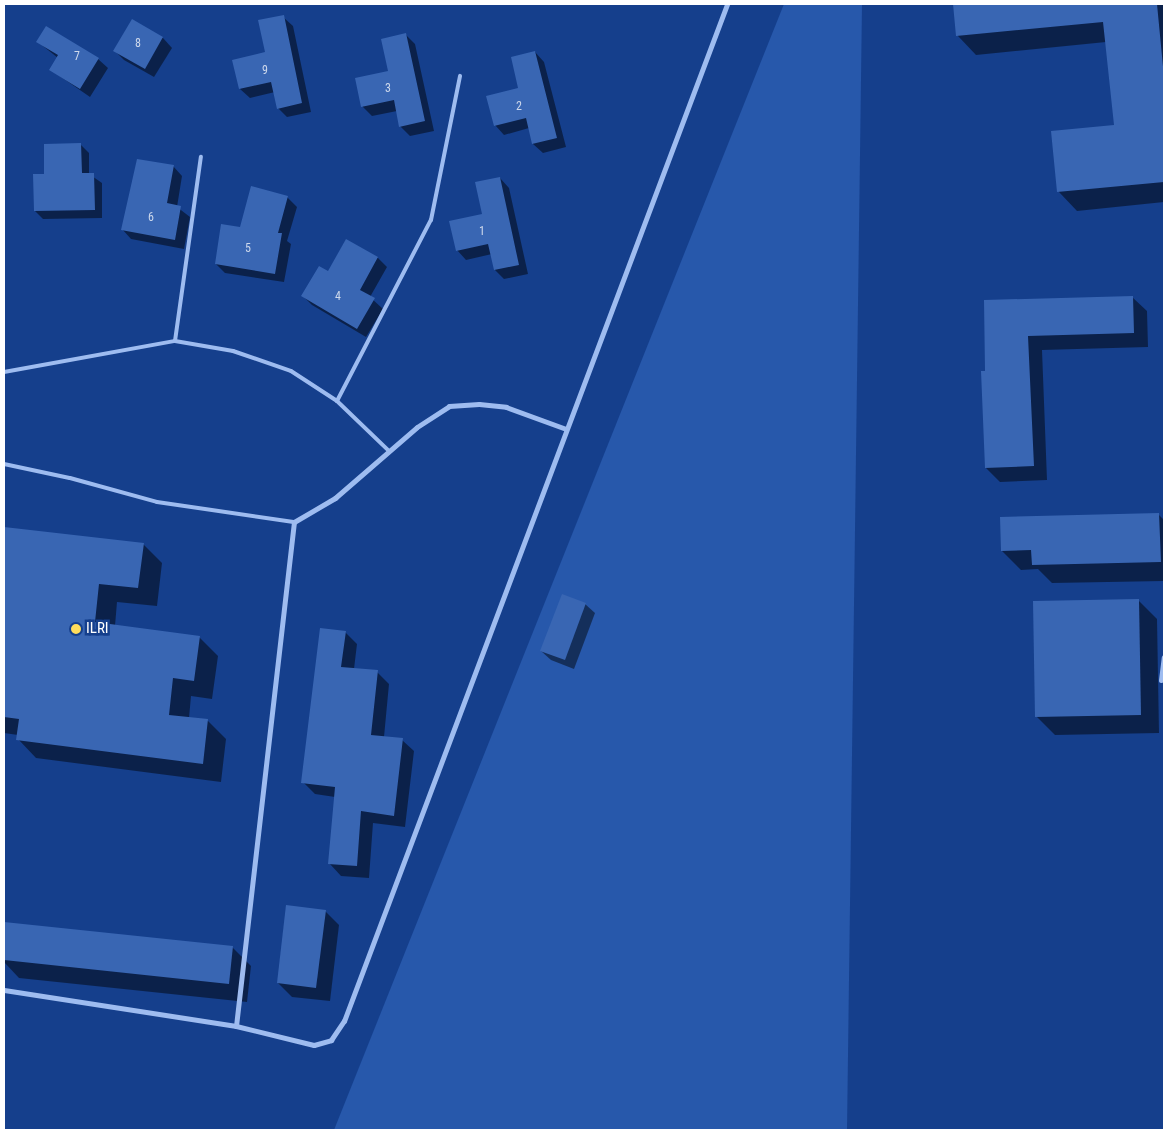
<!DOCTYPE html>
<style>
body{margin:0}
#map{position:relative;width:1168px;height:1134px;overflow:hidden;background:#153f8c;font-family:"Roboto Condensed",sans-serif}
div>[style]{position:absolute}
.green>*{inset:0;background:#2758ab}
.shadow>*{inset:0;background:#0007}
.building>*{inset:0;background:#3966b3}
.service>*{height:4px;margin:-2px;padding:0 2px;transform-origin:2px;border-radius:2px;background:#9ebcf0}
.minor>*{height:5px;margin:-2.5px;padding:0 2.5px;transform-origin:2.5px;border-radius:2.5px;background:#9ebcf0}
.dots>*{width:14px;height:14px;translate:-50% -50%;box-sizing:border-box;border:2px solid #153f8c;border-radius:50%}
span{translate:-50% -50%;white-space:nowrap;text-align:center;line-height:1.15;-webkit-text-stroke:5px #153f8c;paint-order:stroke}
.number-label{font-size:12px;color:#ced9ec}
.number-label span{-webkit-text-stroke-width:0}
.poi-label{font-size:15px;color:#fff}
.left{translate:0 -50%;text-align:left}
.frame{position:absolute;inset:0;border:5px solid #fff;pointer-events:none}
</style>
<div id="map">
<div class="green">
<i style="clip-path:polygon(784px 4px,862px 4px,847px 1130px,334px 1130px)"></i>
</div>
<div class="shadow">
<i style="clip-path:polygon(954px 4px,1164px 4px,1164px 202px,1077px 211px,1059px 192px,1053px 132px,1115px 126px,1106px 42px,976px 55px,958px 36px)"></i>
<i style="clip-path:polygon(283px 17px,293px 26px,311px 112px,287px 117px,278px 108px,275px 92px,250px 98px,240px 89px,266px 53px)"></i>
<i style="clip-path:polygon(132px 21px,163px 38px,172px 48px,154px 77px,124px 60px,115px 51px)"></i>
<i style="clip-path:polygon(47px 28px,98px 59px,108px 68px,90px 97px,51px 70px,58px 58px,38px 42px)"></i>
<i style="clip-path:polygon(406px 35px,415px 44px,434px 131px,410px 136px,400px 126px,397px 111px,372px 116px,363px 107px,356px 79px,389px 72px)"></i>
<i style="clip-path:polygon(535px 52px,544px 62px,566px 147px,543px 153px,533px 144px,529px 128px,504px 135px,495px 125px,520px 89px)"></i>
<i style="clip-path:polygon(81px 145px,89px 153px,89px 174px,102px 183px,102px 218px,43px 219px,35px 211px,46px 175px)"></i>
<i style="clip-path:polygon(173px 166px,182px 176px,177px 207px,190px 217px,184px 249px,131px 239px,122px 229px)"></i>
<i style="clip-path:polygon(500px 178px,509px 188px,528px 274px,504px 279px,495px 270px,492px 254px,466px 260px,457px 250px,483px 215px)"></i>
<i style="clip-path:polygon(287px 197px,297px 207px,287px 241px,291px 244px,284px 282px,225px 273px,216px 264px,241px 229px)"></i>
<i style="clip-path:polygon(346px 240px,378px 258px,387px 267px,370px 297px,383px 309px,366px 337px,312px 305px,303px 296px,328px 273px)"></i>
<i style="clip-path:polygon(1132px 297px,1147px 311px,1148px 347px,1042px 350px,1047px 480px,1000px 482px,986px 468px,985px 301px)"></i>
<i style="clip-path:polygon(1159px 515px,1164px 520px,1164px 581px,1052px 583px,1038px 569px,1021px 570px,1002px 551px)"></i>
<i style="clip-path:polygon(4px 528px,143px 544px,162px 563px,157px 606px,117px 602px,115px 626px,199px 637px,218px 656px,212px 699px,191px 696px,189px 718px,208px 721px,226px 739px,221px 782px,36px 758px,18px 739px,18px 735px,4px 733px)"></i>
<i style="clip-path:polygon(1138px 600px,1157px 619px,1159px 733px,1055px 735px,1036px 716px)"></i>
<i style="clip-path:polygon(585px 604px,595px 613px,574px 669px,551px 660px,541px 651px)"></i>
<i style="clip-path:polygon(345px 632px,357px 644px,354px 669px,377px 672px,389px 684px,384px 737px,402px 740px,414px 751px,405px 827px,373px 823px,369px 878px,341px 876px,330px 864px,335px 797px,315px 794px,303px 782px)"></i>
<i style="clip-path:polygon(325px 911px,339px 925px,330px 1001px,292px 997px,278px 983px)"></i>
<i style="clip-path:polygon(4px 923px,232px 947px,251px 966px,247px 1002px,19px 978px,4px 962px)"></i>
</div>
<div class="building">
<i style="clip-path:polygon(953px 4px,1157px 4px,1164px 77px,1164px 182px,1057px 192px,1051px 131px,1114px 125px,1103px 22px,956px 36px)"></i>
<i style="clip-path:polygon(284px 15px,302px 103px,277px 109px,271px 82px,239px 89px,232px 60px,265px 52px,258px 20px)"></i>
<i style="clip-path:polygon(132px 19px,163px 37px,145px 69px,113px 51px)"></i>
<i style="clip-path:polygon(46px 26px,99px 58px,80px 89px,49px 70px,58px 55px,36px 42px)"></i>
<i style="clip-path:polygon(406px 33px,425px 121px,399px 127px,394px 100px,361px 107px,355px 78px,388px 71px,381px 39px)"></i>
<i style="clip-path:polygon(535px 51px,557px 138px,532px 144px,526px 118px,494px 126px,486px 96px,518px 88px,511px 57px)"></i>
<i style="clip-path:polygon(81px 143px,82px 173px,94px 173px,95px 210px,34px 211px,33px 174px,44px 174px,44px 144px)"></i>
<i style="clip-path:polygon(137px 159px,174px 165px,167px 203px,181px 206px,175px 240px,121px 230px)"></i>
<i style="clip-path:polygon(500px 177px,519px 265px,494px 270px,488px 244px,456px 251px,449px 221px,482px 214px,475px 182px)"></i>
<i style="clip-path:polygon(251px 186px,288px 196px,278px 233px,282px 233px,275px 274px,215px 264px,221px 224px,240px 227px)"></i>
<i style="clip-path:polygon(346px 239px,378px 257px,360px 290px,375px 298px,357px 329px,301px 296px,319px 266px,328px 271px)"></i>
<i style="clip-path:polygon(1133px 296px,1134px 333px,1028px 336px,1034px 466px,985px 468px,981px 371px,985px 371px,984px 300px)"></i>
<i style="clip-path:polygon(1159px 513px,1161px 562px,1032px 565px,1031px 550px,1001px 551px,1000px 517px)"></i>
<i style="clip-path:polygon(4px 527px,144px 543px,138px 588px,99px 584px,95px 622px,200px 636px,194px 681px,173px 678px,169px 715px,208px 719px,203px 764px,16px 740px,19px 719px,4px 717px)"></i>
<i style="clip-path:polygon(562px 594px,586px 603px,565px 660px,540px 651px)"></i>
<i style="clip-path:polygon(1139px 599px,1141px 715px,1035px 717px,1033px 601px)"></i>
<i style="clip-path:polygon(320px 628px,346px 631px,341px 667px,378px 670px,371px 735px,403px 738px,394px 816px,361px 811px,357px 866px,328px 864px,335px 787px,301px 783px)"></i>
<i style="clip-path:polygon(286px 905px,326px 910px,316px 988px,277px 983px)"></i>
<i style="clip-path:polygon(4px 922px,233px 946px,229px 984px,4px 960px)"></i>
</div>
<div class="service">
<i style="left:175px;top:341px;width:186px;rotate:-82deg"></i>
<i style="left:4px;top:372px;width:174px;rotate:-10.3deg"></i>
<i style="left:175px;top:341px;width:59px;rotate:9.8deg"></i>
<i style="left:233px;top:351px;width:61px;rotate:19deg"></i>
<i style="left:291px;top:371px;width:55px;rotate:33.1deg"></i>
<i style="left:337px;top:401px;width:204px;rotate:-62.6deg"></i>
<i style="left:431px;top:220px;width:147px;rotate:-78.6deg"></i>
<i style="left:337px;top:401px;width:72px;rotate:43.9deg"></i>
<i style="left:4px;top:464px;width:67px;rotate:12deg"></i>
<i style="left:70px;top:478px;width:90px;rotate:15.4deg"></i>
<i style="left:157px;top:502px;width:138px;rotate:8.3deg"></i>
</div>
<div class="minor">
<i style="left:1161px;top:680px;width:23px;rotate:-83deg"></i>
<i style="left:4px;top:990px;width:235px;rotate:8.8deg"></i>
<i style="left:236px;top:1026px;width:80px;rotate:13.7deg"></i>
<i style="left:314px;top:1045px;width:18px;rotate:-16deg"></i>
<i style="left:331px;top:1040px;width:23px;rotate:-56deg"></i>
<i style="left:344px;top:1021px;width:1087px;rotate:-69.36deg"></i>
<i style="left:236px;top:1026px;width:507px;rotate:-83.44deg"></i>
<i style="left:294px;top:522px;width:48px;rotate:-30.3deg"></i>
<i style="left:335px;top:498px;width:108px;rotate:-40.9deg"></i>
<i style="left:417px;top:427px;width:38px;rotate:-33deg"></i>
<i style="left:449px;top:406px;width:30px;rotate:-4deg"></i>
<i style="left:479px;top:404px;width:27px;rotate:6deg"></i>
<i style="left:506px;top:407px;width:64px;rotate:20.1deg"></i>
</div>
<div class="dots">
<i style="left:76px;top:629px;background:#ffdd5c"></i>
</div>
<div class="number-label">
<span style="left:138px;top:44px">8</span>
<span style="left:77px;top:57px">7</span>
<span style="left:265px;top:71px">9</span>
<span style="left:388px;top:89px">3</span>
<span style="left:519px;top:107px">2</span>
<span style="left:151px;top:218px">6</span>
<span style="left:482px;top:232px">1</span>
<span style="left:248px;top:249px">5</span>
<span style="left:338px;top:297px">4</span>
</div>
<div class="poi-label">
<span class="left" style="left:86px;top:629px">ILRI</span>
</div>
<div class="frame"></div>
</div>
